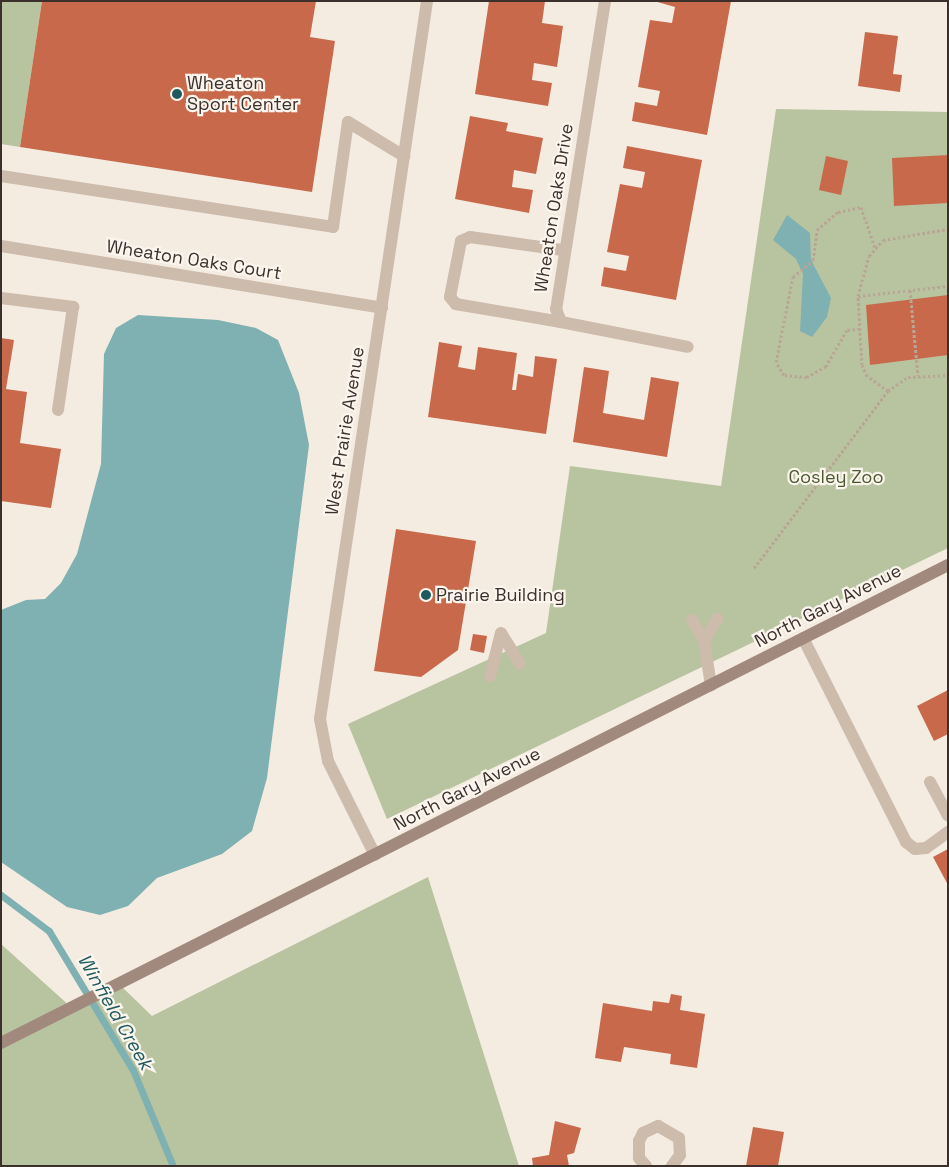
<!DOCTYPE html>
<style>
body{margin:0}
#map{position:relative;width:949px;height:1167px;overflow:hidden;background:#f4ebe1;font-family:"Space Grotesk",sans-serif}
div>[style]{position:absolute}
.green>*{inset:0;background:#b8c4a0}
.water>*{inset:0;background:#7fb0b2}
.stream>*{height:7px;margin:-3.5px;padding:0 3.5px;transform-origin:3.5px;border-radius:3.5px;background:#7fb0b2}
.building>*{inset:0;background:#c8694b}
.path>*{height:3px;margin-top:-1.5px;transform-origin:0;background:repeating-linear-gradient(90deg,#b9a596 0 2.5px,transparent 0 5px)}
.lane>*{height:12px;margin:-6px;padding:0 6px;transform-origin:6px;border-radius:6px;background:#cdbbac}
.street>*{height:12px;margin:-6px;padding:0 6px;transform-origin:6px;border-radius:6px;background:#cdbbac}
.secondary>*{height:12px;margin:-6px;padding:0 6px;transform-origin:6px;border-radius:6px;background:#a18a7d}
.dots>*{width:14px;height:14px;translate:-50% -50%;box-sizing:border-box;border:2px solid #fbf5ee;border-radius:50%}
span{translate:-50% -50%;white-space:nowrap;text-align:center;line-height:1.15;-webkit-text-stroke:4.5px #fbf5ee;paint-order:stroke}
.poi-label{font-size:18px;color:#3b302b}
.left{translate:0 -50%;text-align:left}
.street-label{font-size:18px;color:#3b302b}
.park-label{font-size:18px;color:#4a5a2e}
.water-label{font-size:19px;color:#1f5a5e;font-style:italic}
.frame{position:absolute;inset:0;border:2px solid #3b302b;pointer-events:none}
</style>
<div id="map">
<div class="green">
<i style="clip-path:polygon(1px 1px,42px 1px,20px 147px,1px 144px)"></i>
<i style="clip-path:polygon(776px 109px,948px 112px,948px 548px,387px 819px,348px 724px,546px 633px,570px 466px,721px 486px)"></i>
<i style="clip-path:polygon(428px 877px,519px 1166px,1px 1166px,1px 944px,72px 1008px,120px 985px,152px 1016px)"></i>
</div>
<div class="water">
<i style="clip-path:polygon(787px 215px,810px 233px,811px 260px,831px 298px,827px 317px,812px 337px,800px 331px,803px 274px,796px 259px,773px 240px)"></i>
<i style="clip-path:polygon(138px 315px,218px 320px,256px 328px,278px 340px,299px 393px,309px 445px,267px 778px,252px 831px,222px 854px,157px 878px,128px 906px,100px 915px,67px 907px,1px 862px,1px 610px,26px 600px,45px 599px,61px 583px,77px 554px,101px 464px,104px 354px,116px 328px)"></i>
</div>
<div class="stream">
<i style="left:1px;top:895px;width:60px;rotate:36.9deg"></i>
<i style="left:49px;top:931px;width:162px;rotate:58.9deg"></i>
<i style="left:133px;top:1070px;width:104px;rotate:67.4deg"></i>
</div>
<div class="building">
<i style="clip-path:polygon(42px 1px,316px 1px,310px 37px,335px 41px,312px 192px,20px 147px)"></i>
<i style="clip-path:polygon(489px 1px,545px 1px,542px 23px,563px 26px,557px 67px,534px 63px,532px 80px,552px 83px,548px 106px,475px 94px)"></i>
<i style="clip-path:polygon(654px 1px,731px 1px,707px 135px,632px 121px,635px 102px,657px 106px,660px 91px,638px 87px,650px 20px,672px 23px,675px 7px)"></i>
<i style="clip-path:polygon(865px 32px,898px 36px,893px 74px,902px 75px,900px 92px,858px 86px)"></i>
<i style="clip-path:polygon(470px 116px,508px 123px,506px 131px,543px 138px,536px 174px,514px 170px,512px 187px,533px 190px,529px 213px,455px 199px)"></i>
<i style="clip-path:polygon(627px 146px,702px 160px,676px 300px,601px 286px,604px 267px,626px 271px,629px 256px,607px 252px,620px 184px,642px 188px,645px 172px,623px 168px)"></i>
<i style="clip-path:polygon(948px 155px,948px 203px,894px 206px,892px 158px)"></i>
<i style="clip-path:polygon(826px 156px,848px 161px,841px 195px,819px 190px)"></i>
<i style="clip-path:polygon(948px 295px,948px 355px,870px 365px,866px 305px)"></i>
<i style="clip-path:polygon(1px 338px,14px 340px,6px 389px,27px 392px,20px 443px,61px 449px,51px 508px,1px 501px)"></i>
<i style="clip-path:polygon(439px 342px,462px 346px,458px 367px,475px 370px,478px 347px,517px 353px,512px 390px,516px 390px,518px 374px,533px 377px,535px 356px,557px 359px,546px 434px,428px 417px)"></i>
<i style="clip-path:polygon(584px 367px,609px 371px,603px 413px,644px 420px,651px 377px,679px 382px,667px 457px,573px 442px)"></i>
<i style="clip-path:polygon(396px 529px,476px 541px,458px 650px,421px 677px,374px 671px)"></i>
<i style="clip-path:polygon(473px 634px,487px 636px,484px 653px,470px 650px)"></i>
<i style="clip-path:polygon(948px 690px,948px 734px,934px 741px,917px 706px)"></i>
<i style="clip-path:polygon(948px 849px,948px 885px,933px 857px)"></i>
<i style="clip-path:polygon(671px 994px,682px 996px,680px 1010px,705px 1014px,697px 1068px,670px 1064px,671px 1054px,624px 1047px,621px 1062px,595px 1058px,603px 1003px,652px 1011px,653px 1001px,669px 1003px)"></i>
<i style="clip-path:polygon(555px 1121px,581px 1128px,574px 1153px,567px 1155px,569px 1166px,533px 1166px,532px 1158px,549px 1155px)"></i>
<i style="clip-path:polygon(753px 1127px,784px 1132px,778px 1166px,746px 1166px)"></i>
</div>
<div class="path">
<i style="left:910px;top:290px;width:86px;rotate:84.7deg"></i>
<i style="left:858px;top:296px;width:91px;rotate:-6.3deg"></i>
<i style="left:860px;top:329px;width:13px;rotate:176deg"></i>
<i style="left:847px;top:330px;width:42px;rotate:120.3deg"></i>
<i style="left:826px;top:366px;width:22px;rotate:150deg"></i>
<i style="left:807px;top:377px;width:23px;rotate:-175deg"></i>
<i style="left:784px;top:375px;width:15px;rotate:-122deg"></i>
<i style="left:776px;top:362px;width:87px;rotate:-78.7deg"></i>
<i style="left:793px;top:277px;width:26px;rotate:-40deg"></i>
<i style="left:813px;top:260px;width:30px;rotate:-82deg"></i>
<i style="left:817px;top:230px;width:28px;rotate:-41deg"></i>
<i style="left:838px;top:212px;width:24px;rotate:-12deg"></i>
<i style="left:861px;top:207px;width:43px;rotate:71.1deg"></i>
<i style="left:888px;top:391px;width:24px;rotate:-35deg"></i>
<i style="left:908px;top:377px;width:40px;rotate:-2.9deg"></i>
<i style="left:754px;top:568px;width:222px;rotate:-52.9deg"></i>
<i style="left:888px;top:391px;width:26px;rotate:-144deg"></i>
<i style="left:867px;top:376px;width:12px;rotate:-114deg"></i>
<i style="left:862px;top:365px;width:69px;rotate:-93.3deg"></i>
<i style="left:858px;top:296px;width:41px;rotate:-74.6deg"></i>
<i style="left:869px;top:256px;width:21px;rotate:-49deg"></i>
<i style="left:883px;top:240px;width:66px;rotate:-9.6deg"></i>
</div>
<div class="lane">
<i style="left:1px;top:176px;width:336px;rotate:8.7deg"></i>
<i style="left:333px;top:227px;width:106px;rotate:-81.9deg"></i>
<i style="left:348px;top:122px;width:66px;rotate:31.3deg"></i>
<i style="left:1px;top:298px;width:73px;rotate:7.1deg"></i>
<i style="left:73px;top:307px;width:104px;rotate:98.3deg"></i>
<i style="left:561px;top:322px;width:107px;rotate:-170.3deg"></i>
<i style="left:456px;top:304px;width:9px;rotate:-131deg"></i>
<i style="left:450px;top:297px;width:57px;rotate:-78.9deg"></i>
<i style="left:461px;top:241px;width:10px;rotate:-24deg"></i>
<i style="left:470px;top:237px;width:94px;rotate:8deg"></i>
<i style="left:692px;top:620px;width:24px;rotate:60deg"></i>
<i style="left:704px;top:641px;width:45px;rotate:81deg"></i>
<i style="left:803px;top:638px;width:229px;rotate:63.2deg"></i>
<i style="left:906px;top:842px;width:11px;rotate:38deg"></i>
<i style="left:915px;top:849px;width:11px;rotate:-5deg"></i>
<i style="left:926px;top:848px;width:27px;rotate:-36deg"></i>
<i style="left:704px;top:641px;width:26px;rotate:-59deg"></i>
<i style="left:490px;top:676px;width:44px;rotate:-75.7deg"></i>
<i style="left:501px;top:633px;width:36px;rotate:58deg"></i>
<i style="left:930px;top:782px;width:38px;rotate:62deg"></i>
</div>
<div class="street">
<i style="left:605px;top:1px;width:312px;rotate:99deg"></i>
<i style="left:556px;top:309px;width:14px;rotate:69deg"></i>
<i style="left:561px;top:322px;width:129px;rotate:11.1deg"></i>
<i style="left:1px;top:246px;width:386px;rotate:9.2deg"></i>
<i style="left:375px;top:855px;width:105px;rotate:-116.6deg"></i>
<i style="left:328px;top:761px;width:43px;rotate:-100.8deg"></i>
<i style="left:320px;top:719px;width:726px;rotate:-81.52deg"></i>
<i style="left:646px;top:1166px;width:11px;rotate:-131deg"></i>
<i style="left:639px;top:1158px;width:17px;rotate:-90deg"></i>
<i style="left:639px;top:1141px;width:9px;rotate:-63deg"></i>
<i style="left:643px;top:1133px;width:17px;rotate:-25deg"></i>
<i style="left:658px;top:1126px;width:24px;rotate:30deg"></i>
<i style="left:679px;top:1138px;width:17px;rotate:87deg"></i>
<i style="left:680px;top:1155px;width:14px;rotate:126deg"></i>
</div>
<div class="secondary">
<i style="left:1px;top:1043px;width:1061px;rotate:-26.78deg"></i>
</div>
<div class="dots">
<i style="left:177px;top:94px;background:#1f5a5e"></i>
<i style="left:426px;top:595px;background:#1f5a5e"></i>
</div>
<div class="poi-label">
<span class="left" style="left:187px;top:94px">Wheaton<br>Sport Center</span>
<span class="left" style="left:436px;top:595px">Prairie Building</span>
</div>
<div class="street-label">
<span style="left:554px;top:208px;rotate:-81deg">Wheaton Oaks Drive</span>
<span style="left:194px;top:260px;rotate:9deg">Wheaton Oaks Court</span>
<span style="left:345px;top:431px;rotate:-81deg">West Prairie Avenue</span>
<span style="left:828px;top:606px;rotate:-27deg">North Gary Avenue</span>
<span style="left:467px;top:789px;rotate:-27deg">North Gary Avenue</span>
</div>
<div class="park-label">
<span style="left:836px;top:477px">Cosley Zoo</span>
</div>
<div class="water-label">
<span style="left:115px;top:1012px;rotate:60deg">Winfield Creek</span>
</div>
<div class="frame"></div>
</div>
